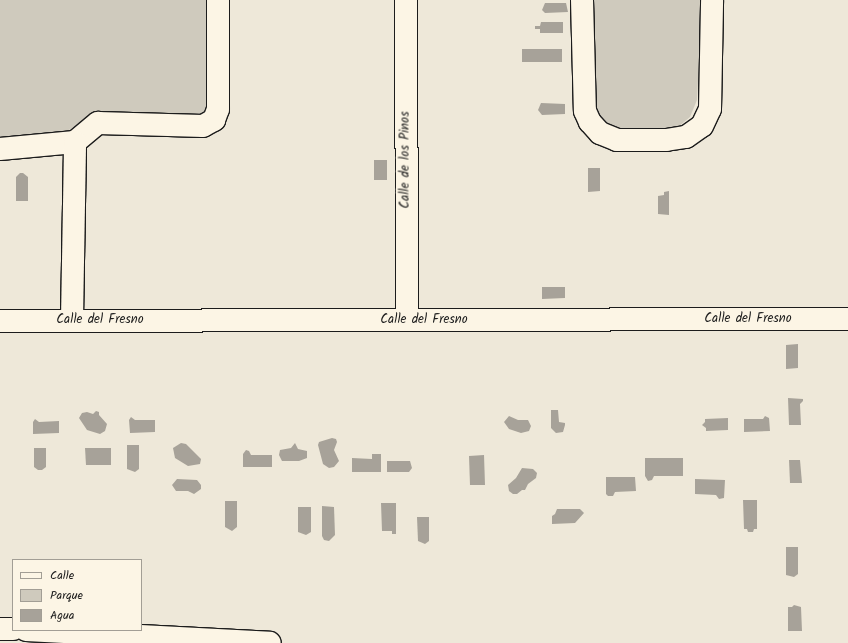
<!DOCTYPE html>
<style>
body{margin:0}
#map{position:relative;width:848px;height:643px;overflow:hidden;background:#eee8d9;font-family:Kalam,sans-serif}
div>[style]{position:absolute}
.green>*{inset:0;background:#cfcabd}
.water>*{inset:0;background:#a7a299}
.roads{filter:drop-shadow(1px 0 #1c1c1c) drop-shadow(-1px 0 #1c1c1c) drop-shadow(0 1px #1c1c1c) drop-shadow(0 -1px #1c1c1c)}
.minor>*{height:22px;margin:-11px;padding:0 11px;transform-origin:11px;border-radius:11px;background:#fcf5e5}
span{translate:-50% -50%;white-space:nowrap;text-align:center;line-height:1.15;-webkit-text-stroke:3px #fcf5e5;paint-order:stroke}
.street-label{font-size:13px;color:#1c1c1c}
.legend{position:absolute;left:12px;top:559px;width:130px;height:72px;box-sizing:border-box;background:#fcf5e5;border:1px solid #a29e95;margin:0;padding:5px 7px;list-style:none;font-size:12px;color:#1c1c1c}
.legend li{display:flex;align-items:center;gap:8px;height:20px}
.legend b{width:20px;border:1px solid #a29e95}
</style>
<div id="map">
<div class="green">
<i style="clip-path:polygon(0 0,211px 0,211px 102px,203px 118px,88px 117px,63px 134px,0 141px)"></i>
<i style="clip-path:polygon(589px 0,702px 0,697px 100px,690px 117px,678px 127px,664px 132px,612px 129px,600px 121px,592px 109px)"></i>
</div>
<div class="water">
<i style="clip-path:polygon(545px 3px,566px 3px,568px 12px,545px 13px,542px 10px)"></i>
<i style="clip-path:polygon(541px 22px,563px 22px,563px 33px,540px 33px,540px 29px,535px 29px,535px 26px,540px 26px)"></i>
<i style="clip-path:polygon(522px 49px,562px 49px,562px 62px,522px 62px)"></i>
<i style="clip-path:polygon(541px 103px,565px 104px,565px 114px,542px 115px,538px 110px)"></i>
<i style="clip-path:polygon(374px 160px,387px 160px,387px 180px,374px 180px)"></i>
<i style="clip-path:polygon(588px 168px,600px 168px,600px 191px,588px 192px)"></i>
<i style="clip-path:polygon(20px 173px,23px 173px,28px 177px,28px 201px,16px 201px,16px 177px)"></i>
<i style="clip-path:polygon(669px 191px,669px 215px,658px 214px,658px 196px,664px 195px,664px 192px)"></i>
<i style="clip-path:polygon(542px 287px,565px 287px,565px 298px,542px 299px)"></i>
<i style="clip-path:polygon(798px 344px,798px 368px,786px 369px,786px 345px)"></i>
<i style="clip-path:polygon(788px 398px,803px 399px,803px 401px,800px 404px,801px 425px,789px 425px)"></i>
<i style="clip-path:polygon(551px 410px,558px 410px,559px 422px,565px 423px,565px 425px,563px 432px,556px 433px,551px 428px)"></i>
<i style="clip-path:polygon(96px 411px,99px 412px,99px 415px,107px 424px,105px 431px,100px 434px,87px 430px,79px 418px,82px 413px,87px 412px,93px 414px)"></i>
<i style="clip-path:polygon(509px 416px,518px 420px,528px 420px,531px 426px,529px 431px,521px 433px,509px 429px,504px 422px)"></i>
<i style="clip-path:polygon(765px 416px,769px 418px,770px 431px,744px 432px,744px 419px,763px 419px)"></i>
<i style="clip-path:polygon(131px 417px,135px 420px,155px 420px,155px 432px,130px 433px,129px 420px)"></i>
<i style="clip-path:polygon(728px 418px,728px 430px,706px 431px,706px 428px,702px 425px,705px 422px,705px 419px)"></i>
<i style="clip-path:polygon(35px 419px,39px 422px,59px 421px,59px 433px,33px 434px,33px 422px)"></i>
<i style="clip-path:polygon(332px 438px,336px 439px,337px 442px,334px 450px,339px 461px,334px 467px,329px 468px,323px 464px,318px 445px,319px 442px)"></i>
<i style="clip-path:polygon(181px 443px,186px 444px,201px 459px,200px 464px,188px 466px,175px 458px,173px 448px)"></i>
<i style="clip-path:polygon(295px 443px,298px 449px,307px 451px,307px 458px,299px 461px,282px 461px,279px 455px,280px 450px,291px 448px)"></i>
<i style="clip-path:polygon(127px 445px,139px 445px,139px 469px,135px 472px,127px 469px)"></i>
<i style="clip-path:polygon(34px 448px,46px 448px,46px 467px,42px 470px,38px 470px,34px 467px)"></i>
<i style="clip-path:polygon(85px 448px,111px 448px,111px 465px,86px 465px)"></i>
<i style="clip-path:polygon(246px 450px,249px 451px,251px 455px,272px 455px,272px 467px,243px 467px,243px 454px)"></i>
<i style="clip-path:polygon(372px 454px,381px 454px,381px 472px,352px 472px,352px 458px,372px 459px)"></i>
<i style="clip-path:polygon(484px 455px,485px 485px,470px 485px,469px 456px)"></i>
<i style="clip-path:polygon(645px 458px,683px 458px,683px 476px,654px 476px,652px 480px,648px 481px,645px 476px)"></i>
<i style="clip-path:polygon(789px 460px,800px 460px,802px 483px,790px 483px)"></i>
<i style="clip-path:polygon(387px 461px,410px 461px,412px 468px,409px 472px,387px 472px)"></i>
<i style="clip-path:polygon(522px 468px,533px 469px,537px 473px,536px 478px,528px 484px,525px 490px,522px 490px,517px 494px,513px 494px,509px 491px,508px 485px,516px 478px)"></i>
<i style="clip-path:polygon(606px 477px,635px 477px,636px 491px,615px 492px,613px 496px,608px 496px,606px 494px)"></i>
<i style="clip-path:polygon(177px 479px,197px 480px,201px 485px,201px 489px,194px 494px,188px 491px,176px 491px,172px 485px)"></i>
<i style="clip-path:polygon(695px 479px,725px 480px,724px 498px,719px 499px,716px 495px,695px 494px)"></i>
<i style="clip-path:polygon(743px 500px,757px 500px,757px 529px,754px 529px,753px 532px,748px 532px,747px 529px,744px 529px)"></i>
<i style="clip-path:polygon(225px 501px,237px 501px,237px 527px,232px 531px,225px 527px)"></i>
<i style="clip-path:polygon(381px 503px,396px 503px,396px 534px,392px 534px,392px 531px,382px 531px)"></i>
<i style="clip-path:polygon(322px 506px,334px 507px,335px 535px,329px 541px,324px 540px,322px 536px)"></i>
<i style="clip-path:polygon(298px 507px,311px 507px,311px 532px,306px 535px,298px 532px)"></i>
<i style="clip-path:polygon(557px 509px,580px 509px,584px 513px,575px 523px,552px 524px,552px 516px,555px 514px)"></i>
<i style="clip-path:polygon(417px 517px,429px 517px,429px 541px,425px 544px,418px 541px)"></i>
<i style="clip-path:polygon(786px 547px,798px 547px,798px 574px,794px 577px,786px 575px)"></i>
<i style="clip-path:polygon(794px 605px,801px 607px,802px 631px,788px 631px,788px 607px,792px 607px)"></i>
</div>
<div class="roads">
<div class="minor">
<i style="left:406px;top:0;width:320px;rotate:89.8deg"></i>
<i style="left:582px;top:0;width:111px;rotate:88.5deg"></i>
<i style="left:585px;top:111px;width:12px;rotate:66deg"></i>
<i style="left:590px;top:122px;width:15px;rotate:48deg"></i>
<i style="left:600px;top:133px;width:18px;rotate:22deg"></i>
<i style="left:617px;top:140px;width:49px"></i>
<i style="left:666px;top:140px;width:20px;rotate:-9deg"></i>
<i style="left:686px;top:137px;width:19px;rotate:-35deg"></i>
<i style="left:702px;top:126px;width:19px;rotate:-65deg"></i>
<i style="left:710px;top:109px;width:109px;rotate:-88.9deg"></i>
<i style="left:0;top:149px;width:75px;rotate:-5.3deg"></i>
<i style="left:75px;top:142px;width:30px;rotate:-40deg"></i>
<i style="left:98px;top:123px;width:105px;rotate:1.6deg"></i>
<i style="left:203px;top:126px;width:13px;rotate:-29deg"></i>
<i style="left:214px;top:120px;width:12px;rotate:-70deg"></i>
<i style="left:218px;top:109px;width:109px;rotate:-90deg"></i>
<i style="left:72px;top:319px;width:177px;rotate:-89deg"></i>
<i style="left:0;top:321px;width:848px;rotate:-0.14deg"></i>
<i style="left:0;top:629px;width:13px"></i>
<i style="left:26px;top:630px;width:244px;rotate:3deg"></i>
</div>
</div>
<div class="street-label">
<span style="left:406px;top:160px;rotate:-90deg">Calle de los Pinos</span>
<span style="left:748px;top:319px">Calle del Fresno</span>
<span style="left:100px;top:320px">Calle del Fresno</span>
<span style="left:424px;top:320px">Calle del Fresno</span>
</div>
<ul class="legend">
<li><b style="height:5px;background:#fcf5e5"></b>Calle</li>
<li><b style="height:11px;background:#cfcabd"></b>Parque</li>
<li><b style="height:11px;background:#a7a299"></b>Agua</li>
</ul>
</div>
